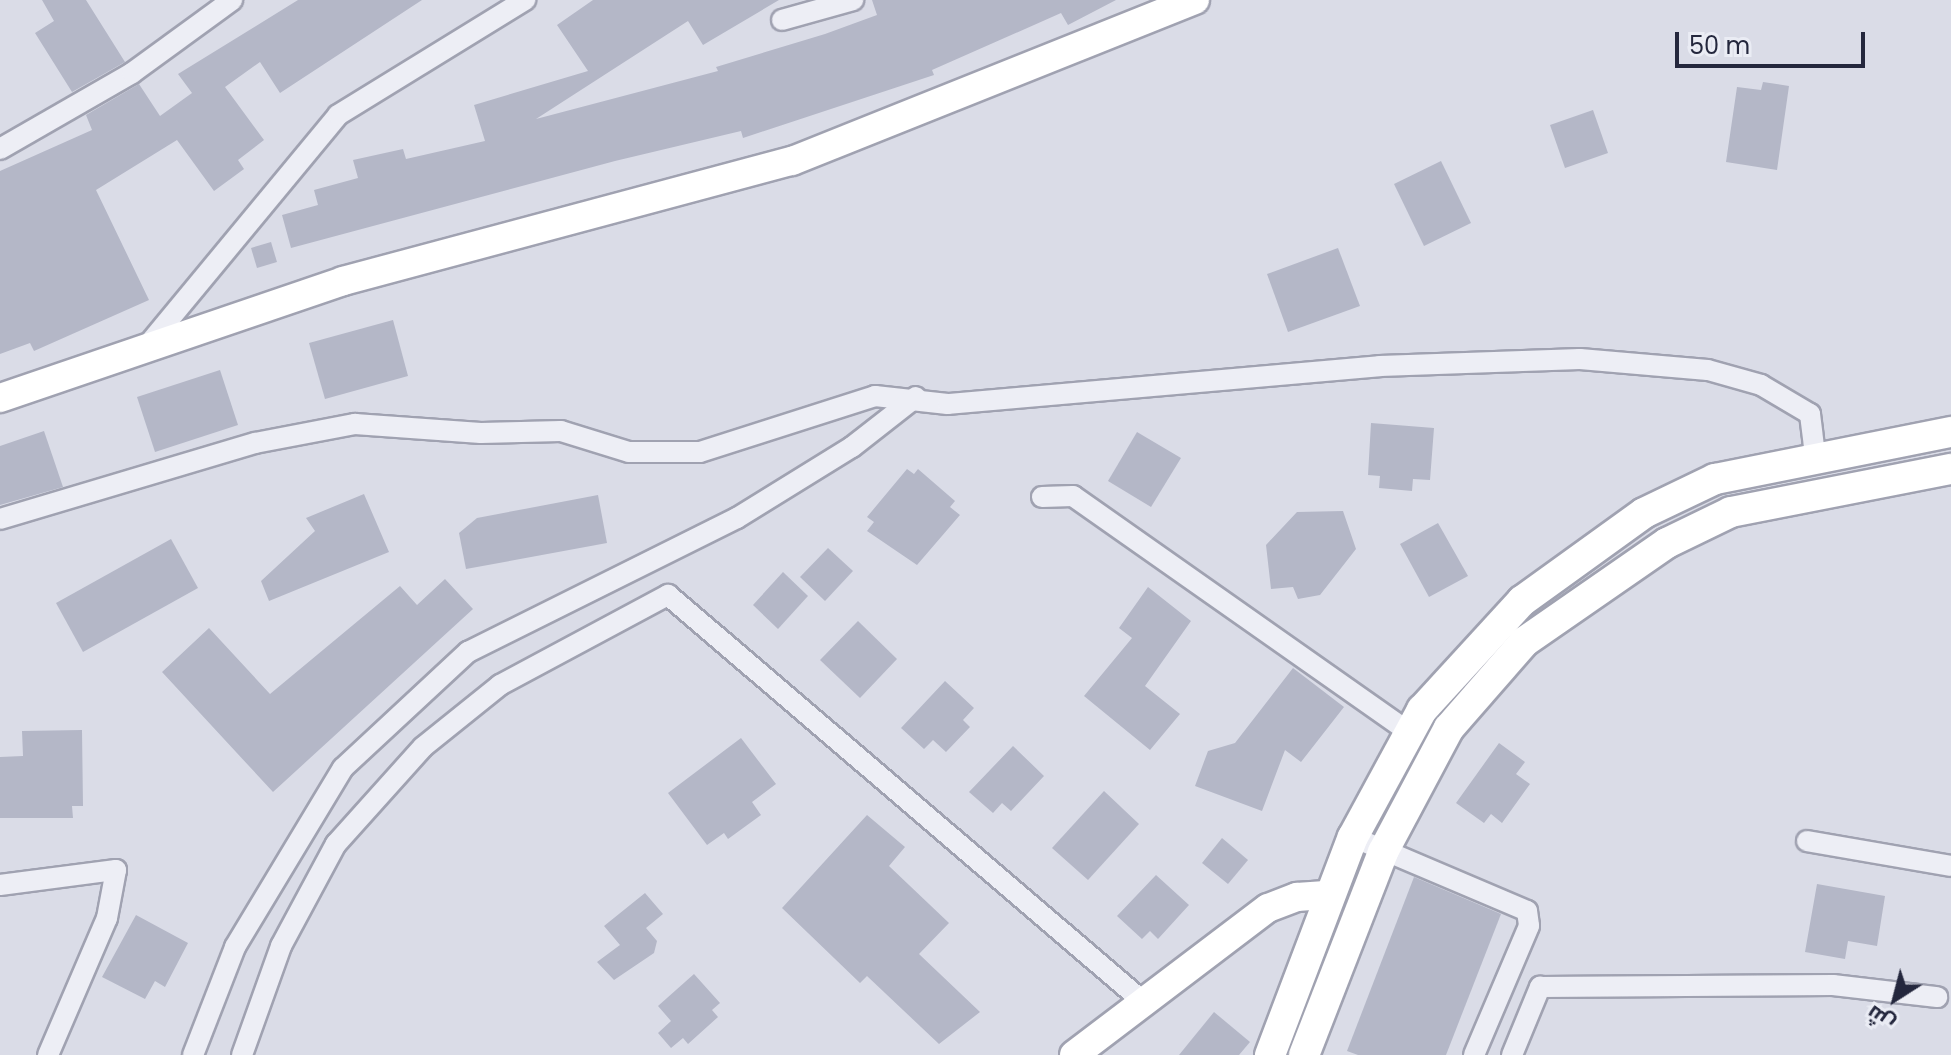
<!DOCTYPE html>
<meta charset="utf-8">
<style>
body{margin:0}
#map{position:relative;width:1951px;height:1055px;overflow:hidden;background:#dadce7;font-family:Poppins,Cairo,sans-serif}
div>[style]{position:absolute}
.building>*{inset:0;background:#b4b7c7}
.roads{filter:drop-shadow(2px 0 #a0a2b1) drop-shadow(-2px 0 #a0a2b1) drop-shadow(0 2px #a0a2b1) drop-shadow(0 -2px #a0a2b1)}
.street>*{height:20px;margin:-10px;padding:0 10px;transform-origin:10px;border-radius:10px;background:#edeef5}
.secondary>*{height:28px;margin:-14px;padding:0 14px;transform-origin:14px;border-radius:14px;background:#fff}
.primary>*{height:30px;margin:-15px;padding:0 15px;transform-origin:15px;border-radius:15px;background:#fff}
span{translate:-50% -50%;white-space:nowrap;text-align:center;line-height:1.15;-webkit-text-stroke:7px #eaecf4;paint-order:stroke}
.north{position:absolute;left:1855px;top:959px;width:80px;height:80px;-webkit-text-stroke:6px #eaecf4;paint-order:stroke;rotate:216deg;font-size:22px;font-weight:700;line-height:32px;text-align:center;color:#24273d}
.north::after{content:'';display:block;margin:auto;width:28px;height:36px;background:#24273d;clip-path:polygon(50% 0,100% 100%,50% 72%,0 100%)}
.scale{position:absolute;left:1675px;top:32px;width:190px;height:36px;box-sizing:border-box;border:4px solid #24273d;border-top:0;padding-left:10px;font-size:24px;line-height:28px;white-space:nowrap;color:#24273d;-webkit-text-stroke:6px #eaecf4;paint-order:stroke}
</style>
<div id="map">
<div class="building">
<i style="clip-path:polygon(42px 0,86px 0,125px 62px,72px 92px,35px 33px,54px 21px)"></i>
<i style="clip-path:polygon(298px 0,422px 0,280px 93px,260px 62px,225px 87px,264px 140px,238px 160px,244px 169px,214px 191px,177px 140px,96px 190px,149px 300px,34px 351px,30px 343px,0 354px,0 171px,92px 130px,86px 115px,139px 84px,160px 116px,192px 93px,178px 74px)"></i>
<i style="clip-path:polygon(593px 0,779px 0,703px 45px,688px 21px,536px 119px,718px 71px,716px 67px,825px 34px,877px 15px,872px 0,1116px 0,1068px 25px,1061px 13px,932px 70px,934px 75px,743px 138px,741px 131px,615px 161px,291px 248px,282px 215px,318px 205px,314px 190px,358px 178px,353px 160px,403px 149px,406px 159px,485px 141px,474px 105px,588px 71px,557px 25px)"></i>
<i style="clip-path:polygon(1763px 82px,1789px 86px,1777px 170px,1726px 162px,1737px 87px,1761px 90px)"></i>
<i style="clip-path:polygon(1593px 110px,1608px 153px,1565px 168px,1550px 125px)"></i>
<i style="clip-path:polygon(1441px 161px,1471px 223px,1424px 246px,1394px 184px)"></i>
<i style="clip-path:polygon(271px 242px,277px 262px,257px 268px,251px 248px)"></i>
<i style="clip-path:polygon(1338px 248px,1360px 306px,1288px 332px,1267px 274px)"></i>
<i style="clip-path:polygon(393px 320px,408px 376px,325px 399px,309px 343px)"></i>
<i style="clip-path:polygon(220px 370px,238px 425px,155px 452px,137px 397px)"></i>
<i style="clip-path:polygon(1371px 423px,1434px 428px,1430px 480px,1413px 479px,1412px 491px,1379px 488px,1380px 476px,1368px 475px)"></i>
<i style="clip-path:polygon(44px 431px,63px 487px,0 505px,0 446px)"></i>
<i style="clip-path:polygon(1137px 432px,1181px 458px,1151px 507px,1108px 481px)"></i>
<i style="clip-path:polygon(907px 469px,914px 474px,918px 469px,955px 501px,950px 507px,960px 515px,917px 565px,867px 531px,874px 522px,867px 517px)"></i>
<i style="clip-path:polygon(364px 494px,389px 552px,269px 601px,261px 581px,315px 531px,306px 518px)"></i>
<i style="clip-path:polygon(598px 495px,607px 543px,466px 569px,459px 533px,477px 518px)"></i>
<i style="clip-path:polygon(1343px 511px,1356px 549px,1320px 595px,1298px 599px,1293px 587px,1271px 589px,1266px 545px,1297px 512px)"></i>
<i style="clip-path:polygon(1438px 523px,1468px 576px,1429px 597px,1400px 544px)"></i>
<i style="clip-path:polygon(171px 539px,198px 588px,83px 652px,56px 603px)"></i>
<i style="clip-path:polygon(828px 548px,853px 571px,825px 601px,800px 577px)"></i>
<i style="clip-path:polygon(783px 572px,808px 596px,778px 629px,753px 605px)"></i>
<i style="clip-path:polygon(445px 579px,473px 609px,273px 792px,162px 672px,209px 628px,270px 694px,400px 586px,417px 605px)"></i>
<i style="clip-path:polygon(1148px 587px,1191px 621px,1145px 686px,1180px 714px,1150px 750px,1084px 696px,1132px 638px,1119px 628px)"></i>
<i style="clip-path:polygon(858px 621px,897px 659px,860px 698px,820px 660px)"></i>
<i style="clip-path:polygon(1293px 668px,1344px 707px,1301px 762px,1285px 750px,1262px 811px,1195px 786px,1208px 751px,1235px 743px)"></i>
<i style="clip-path:polygon(945px 681px,974px 708px,963px 720px,970px 727px,946px 752px,933px 740px,924px 749px,901px 728px)"></i>
<i style="clip-path:polygon(82px 730px,83px 806px,72px 806px,73px 818px,0 818px,0 757px,23px 756px,22px 731px)"></i>
<i style="clip-path:polygon(741px 738px,776px 784px,752px 802px,761px 815px,728px 839px,724px 833px,707px 845px,668px 793px)"></i>
<i style="clip-path:polygon(1499px 743px,1525px 762px,1516px 774px,1530px 784px,1502px 823px,1491px 814px,1484px 823px,1456px 803px)"></i>
<i style="clip-path:polygon(1013px 746px,1044px 776px,1011px 811px,1002px 803px,993px 813px,969px 792px)"></i>
<i style="clip-path:polygon(1104px 791px,1139px 824px,1088px 880px,1052px 848px)"></i>
<i style="clip-path:polygon(867px 815px,905px 847px,889px 866px,949px 923px,919px 954px,980px 1012px,939px 1044px,867px 976px,860px 983px,782px 908px)"></i>
<i style="clip-path:polygon(1222px 838px,1248px 860px,1228px 884px,1202px 863px)"></i>
<i style="clip-path:polygon(1156px 875px,1189px 905px,1158px 939px,1150px 931px,1142px 939px,1117px 916px)"></i>
<i style="clip-path:polygon(1414px 877px,1501px 914px,1446px 1055px,1358px 1055px,1347px 1051px)"></i>
<i style="clip-path:polygon(1817px 884px,1885px 896px,1877px 946px,1848px 941px,1845px 959px,1805px 952px)"></i>
<i style="clip-path:polygon(645px 893px,663px 914px,646px 928px,657px 941px,654px 953px,614px 980px,597px 962px,620px 945px,604px 926px)"></i>
<i style="clip-path:polygon(136px 915px,188px 943px,165px 987px,155px 981px,145px 999px,102px 977px)"></i>
<i style="clip-path:polygon(694px 974px,720px 1003px,712px 1010px,718px 1017px,688px 1044px,683px 1038px,671px 1048px,658px 1033px,671px 1021px,658px 1006px)"></i>
<i style="clip-path:polygon(1214px 1012px,1250px 1042px,1239px 1055px,1179px 1055px)"></i>
</div>
<div class="roads">
<div class="street">
<i style="left:782px;top:20px;width:74px;rotate:-15.7deg"></i>
<i style="left:0;top:149px;width:152px;rotate:-29.9deg"></i>
<i style="left:132px;top:73px;width:124px;rotate:-36.1deg"></i>
<i style="left:148px;top:345px;width:298px;rotate:-50.4deg"></i>
<i style="left:338px;top:115px;width:220px;rotate:-31.6deg"></i>
<i style="left:1042px;top:497px;width:31px;rotate:-2deg"></i>
<i style="left:1073px;top:496px;width:412px;rotate:35.1deg"></i>
<i style="left:0;top:519px;width:266px;rotate:-16.6deg"></i>
<i style="left:255px;top:443px;width:102px;rotate:-10.8deg"></i>
<i style="left:355px;top:424px;width:126px;rotate:4.1deg"></i>
<i style="left:481px;top:433px;width:80px;rotate:-1.4deg"></i>
<i style="left:561px;top:431px;width:71px;rotate:17.2deg"></i>
<i style="left:629px;top:452px;width:71px"></i>
<i style="left:700px;top:452px;width:184px;rotate:-17.7deg"></i>
<i style="left:875px;top:396px;width:73px;rotate:6.3deg"></i>
<i style="left:948px;top:404px;width:434px;rotate:-5deg"></i>
<i style="left:1380px;top:366px;width:200px;rotate:-2deg"></i>
<i style="left:1580px;top:359px;width:128px;rotate:4.9deg"></i>
<i style="left:1708px;top:370px;width:55px;rotate:15.8deg"></i>
<i style="left:1761px;top:385px;width:57px;rotate:30.6deg"></i>
<i style="left:1810px;top:414px;width:41px;rotate:83deg"></i>
<i style="left:1353px;top:837px;width:189px;rotate:23deg"></i>
<i style="left:1527px;top:911px;width:15px;rotate:82deg"></i>
<i style="left:1529px;top:926px;width:140px;rotate:113.1deg"></i>
<i style="left:1807px;top:841px;width:146px;rotate:9.8deg"></i>
<i style="left:0;top:885px;width:117px;rotate:-7.4deg"></i>
<i style="left:116px;top:870px;width:49px;rotate:100.6deg"></i>
<i style="left:107px;top:918px;width:149px;rotate:113.3deg"></i>
<i style="left:193px;top:1055px;width:116px;rotate:-68.7deg"></i>
<i style="left:235px;top:947px;width:209px;rotate:-58.9deg"></i>
<i style="left:343px;top:768px;width:171px;rotate:-42.9deg"></i>
<i style="left:468px;top:652px;width:301px;rotate:-26.5deg"></i>
<i style="left:737px;top:518px;width:135px;rotate:-31.7deg"></i>
<i style="left:852px;top:447px;width:81px;rotate:-38deg"></i>
<i style="left:242px;top:1055px;width:116px;rotate:-70.3deg"></i>
<i style="left:281px;top:946px;width:116px;rotate:-61.7deg"></i>
<i style="left:336px;top:844px;width:130px;rotate:-48.1deg"></i>
<i style="left:423px;top:747px;width:99px;rotate:-38.8deg"></i>
<i style="left:500px;top:685px;width:191px;rotate:-28.2deg"></i>
<i style="left:668px;top:595px;width:621px;rotate:40.56deg"></i>
<i style="left:1512px;top:1055px;width:74px;rotate:-67.6deg"></i>
<i style="left:1540px;top:987px;width:293px;rotate:-0.4deg"></i>
<i style="left:1833px;top:985px;width:105px;rotate:6.6deg"></i>
</div>
<div class="secondary">
<i style="left:0;top:398px;width:362px;rotate:-18.8deg"></i>
<i style="left:343px;top:281px;width:465px;rotate:-15deg"></i>
<i style="left:792px;top:161px;width:434px;rotate:-21.8deg"></i>
<i style="left:1074px;top:1055px;width:243px;rotate:-37.2deg"></i>
<i style="left:1268px;top:908px;width:31px;rotate:-21deg"></i>
<i style="left:1297px;top:897px;width:32px;rotate:-4deg"></i>
</div>
<div class="primary">
<i style="left:1270px;top:1055px;width:233px;rotate:-69.2deg"></i>
<i style="left:1353px;top:837px;width:145px;rotate:-61.5deg"></i>
<i style="left:1422px;top:710px;width:148px;rotate:-47.5deg"></i>
<i style="left:1522px;top:601px;width:150px;rotate:-35.8deg"></i>
<i style="left:1644px;top:513px;width:79px;rotate:-25.6deg"></i>
<i style="left:1715px;top:479px;width:241px;rotate:-11.3deg"></i>
<i style="left:1304px;top:1055px;width:218px;rotate:-68.7deg"></i>
<i style="left:1383px;top:852px;width:140px;rotate:-62deg"></i>
<i style="left:1449px;top:728px;width:114px;rotate:-48.9deg"></i>
<i style="left:1524px;top:642px;width:174px;rotate:-34.7deg"></i>
<i style="left:1667px;top:543px;width:71px;rotate:-25.8deg"></i>
<i style="left:1731px;top:512px;width:224px;rotate:-11.1deg"></i>
</div>
</div>
<div class="north">ش</div>
<div class="scale">50 m</div>
</div>
